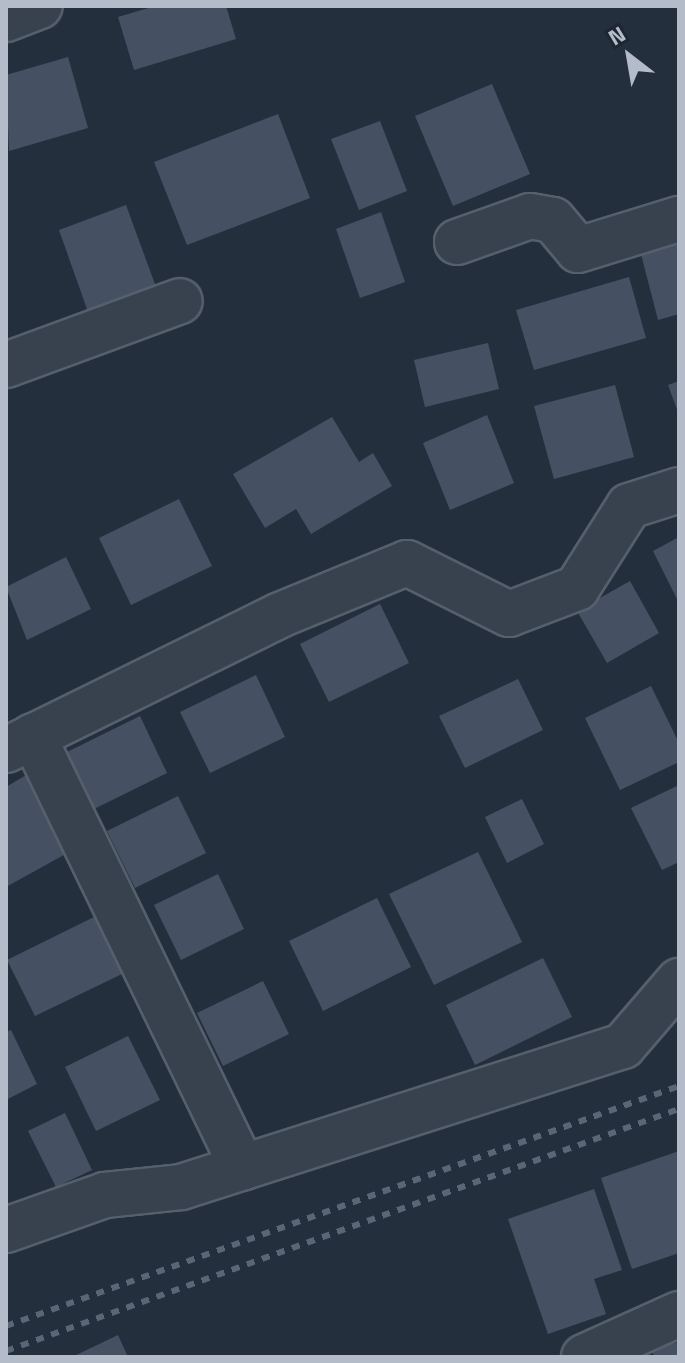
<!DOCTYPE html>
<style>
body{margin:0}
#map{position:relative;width:685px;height:1363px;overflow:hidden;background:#242f3e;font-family:"Titillium Web",sans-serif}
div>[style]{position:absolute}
.building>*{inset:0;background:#455162}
.roads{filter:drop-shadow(2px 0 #565f6c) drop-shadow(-2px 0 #565f6c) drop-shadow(0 2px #565f6c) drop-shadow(0 -2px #565f6c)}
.street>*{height:44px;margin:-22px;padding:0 22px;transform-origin:22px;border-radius:22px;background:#38414e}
.rail>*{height:6px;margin-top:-3px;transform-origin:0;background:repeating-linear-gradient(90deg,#5a6575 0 8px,transparent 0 16px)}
span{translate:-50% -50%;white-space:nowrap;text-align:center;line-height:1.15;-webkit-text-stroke:6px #1d2633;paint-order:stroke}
.frame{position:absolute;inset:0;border:8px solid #b4bcc9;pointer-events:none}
.north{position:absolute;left:589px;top:16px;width:80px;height:80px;-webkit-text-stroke:6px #1d2633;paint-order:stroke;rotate:329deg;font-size:22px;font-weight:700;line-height:32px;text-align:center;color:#b4bcc9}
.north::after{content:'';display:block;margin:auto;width:28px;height:36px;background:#b4bcc9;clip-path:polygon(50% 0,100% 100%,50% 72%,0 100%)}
</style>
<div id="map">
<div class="building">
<i style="clip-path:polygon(155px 6px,226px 6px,236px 39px,134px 70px,118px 17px)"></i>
<i style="clip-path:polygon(68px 57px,88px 128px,9px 151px,6px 75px)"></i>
<i style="clip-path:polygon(492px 84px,530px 174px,453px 206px,415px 116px)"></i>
<i style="clip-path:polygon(278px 114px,310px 198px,187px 245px,154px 162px)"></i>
<i style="clip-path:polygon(380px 121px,407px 191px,359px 210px,331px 139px)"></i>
<i style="clip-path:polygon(126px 205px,156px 287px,88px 312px,59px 230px)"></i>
<i style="clip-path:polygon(381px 212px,405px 282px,360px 298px,336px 229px)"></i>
<i style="clip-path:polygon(679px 244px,679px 314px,658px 320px,641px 254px)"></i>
<i style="clip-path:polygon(629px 277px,646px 338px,534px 370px,516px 310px)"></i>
<i style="clip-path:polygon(488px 343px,499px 389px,425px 407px,414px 360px)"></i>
<i style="clip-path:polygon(679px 381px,679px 415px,668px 385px)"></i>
<i style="clip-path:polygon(615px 385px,634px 457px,554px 479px,534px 406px)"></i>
<i style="clip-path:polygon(487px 415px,514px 483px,450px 510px,423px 443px)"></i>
<i style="clip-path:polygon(332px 417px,359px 462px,373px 453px,392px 486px,311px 534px,296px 509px,265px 528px,233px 474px)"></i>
<i style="clip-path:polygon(179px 499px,212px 566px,131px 605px,99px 538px)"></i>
<i style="clip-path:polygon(679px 537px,679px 603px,653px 551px)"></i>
<i style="clip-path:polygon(66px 557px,91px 609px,27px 640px,6px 587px)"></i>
<i style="clip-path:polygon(630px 581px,659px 633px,607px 663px,577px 611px)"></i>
<i style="clip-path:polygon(380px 604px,409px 663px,329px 702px,300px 644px)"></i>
<i style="clip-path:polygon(256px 675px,285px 737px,210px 773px,180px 712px)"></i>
<i style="clip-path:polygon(518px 679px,543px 730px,465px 768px,439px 716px)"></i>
<i style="clip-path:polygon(651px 686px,679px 743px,679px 762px,620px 790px,585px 718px)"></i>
<i style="clip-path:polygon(140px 716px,167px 773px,94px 809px,67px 752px)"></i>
<i style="clip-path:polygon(28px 774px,71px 851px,6px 887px,6px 787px)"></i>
<i style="clip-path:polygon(679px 785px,679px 862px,662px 870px,631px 808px)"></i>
<i style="clip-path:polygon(178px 796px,206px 853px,135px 888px,107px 831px)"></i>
<i style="clip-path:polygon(522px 799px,544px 844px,507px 863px,485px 817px)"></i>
<i style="clip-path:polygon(478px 852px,522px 942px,434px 985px,389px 894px)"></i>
<i style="clip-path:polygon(218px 874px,244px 929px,181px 960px,154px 905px)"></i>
<i style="clip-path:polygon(377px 898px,411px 967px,323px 1011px,289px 941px)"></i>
<i style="clip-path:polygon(94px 917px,122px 974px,35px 1016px,7px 960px)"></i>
<i style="clip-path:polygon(543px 958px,572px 1017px,475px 1065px,446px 1005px)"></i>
<i style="clip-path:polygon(263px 981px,289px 1034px,223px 1066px,197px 1013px)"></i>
<i style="clip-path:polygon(11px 1030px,37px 1084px,6px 1100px,6px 1032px)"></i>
<i style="clip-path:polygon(128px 1036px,160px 1100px,96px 1131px,65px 1067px)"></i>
<i style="clip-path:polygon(65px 1113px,92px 1170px,56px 1187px,28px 1131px)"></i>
<i style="clip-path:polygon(679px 1151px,679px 1253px,632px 1269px,601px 1178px)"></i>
<i style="clip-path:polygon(594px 1189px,622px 1270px,594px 1279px,606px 1314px,548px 1334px,508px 1219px)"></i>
<i style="clip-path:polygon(118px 1335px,128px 1357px,72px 1357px)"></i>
<i style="clip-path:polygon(679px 1342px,679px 1357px,654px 1357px,652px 1349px)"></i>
</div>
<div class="roads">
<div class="street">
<i style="left:6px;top:19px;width:36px;rotate:-21deg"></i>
<i style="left:457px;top:242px;width:77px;rotate:-19.6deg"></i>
<i style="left:530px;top:216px;width:23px;rotate:10deg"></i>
<i style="left:553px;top:220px;width:39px;rotate:50deg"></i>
<i style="left:578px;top:250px;width:106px;rotate:-17.1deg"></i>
<i style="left:6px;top:365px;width:185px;rotate:-20.2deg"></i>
<i style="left:33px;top:736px;width:480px;rotate:64.1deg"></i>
<i style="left:6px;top:750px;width:305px;rotate:-26.2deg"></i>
<i style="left:280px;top:615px;width:137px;rotate:-22.3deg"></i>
<i style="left:407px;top:563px;width:114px;rotate:26.6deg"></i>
<i style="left:509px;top:614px;width:73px;rotate:-20.9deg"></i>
<i style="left:577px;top:588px;width:97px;rotate:-57.6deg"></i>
<i style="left:629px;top:506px;width:52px;rotate:-17.7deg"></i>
<i style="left:6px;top:1230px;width:105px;rotate:-19.5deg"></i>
<i style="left:105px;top:1195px;width:76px;rotate:-6deg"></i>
<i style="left:181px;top:1187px;width:464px;rotate:-17.7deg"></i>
<i style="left:623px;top:1046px;width:86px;rotate:-49.3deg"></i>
<i style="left:584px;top:1357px;width:104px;rotate:-24.4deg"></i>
</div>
</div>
<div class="rail">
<i style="left:6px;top:1326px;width:715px;rotate:-19.63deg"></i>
<i style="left:6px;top:1351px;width:715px;rotate:-19.78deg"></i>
</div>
<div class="frame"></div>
<div class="north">N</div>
</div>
